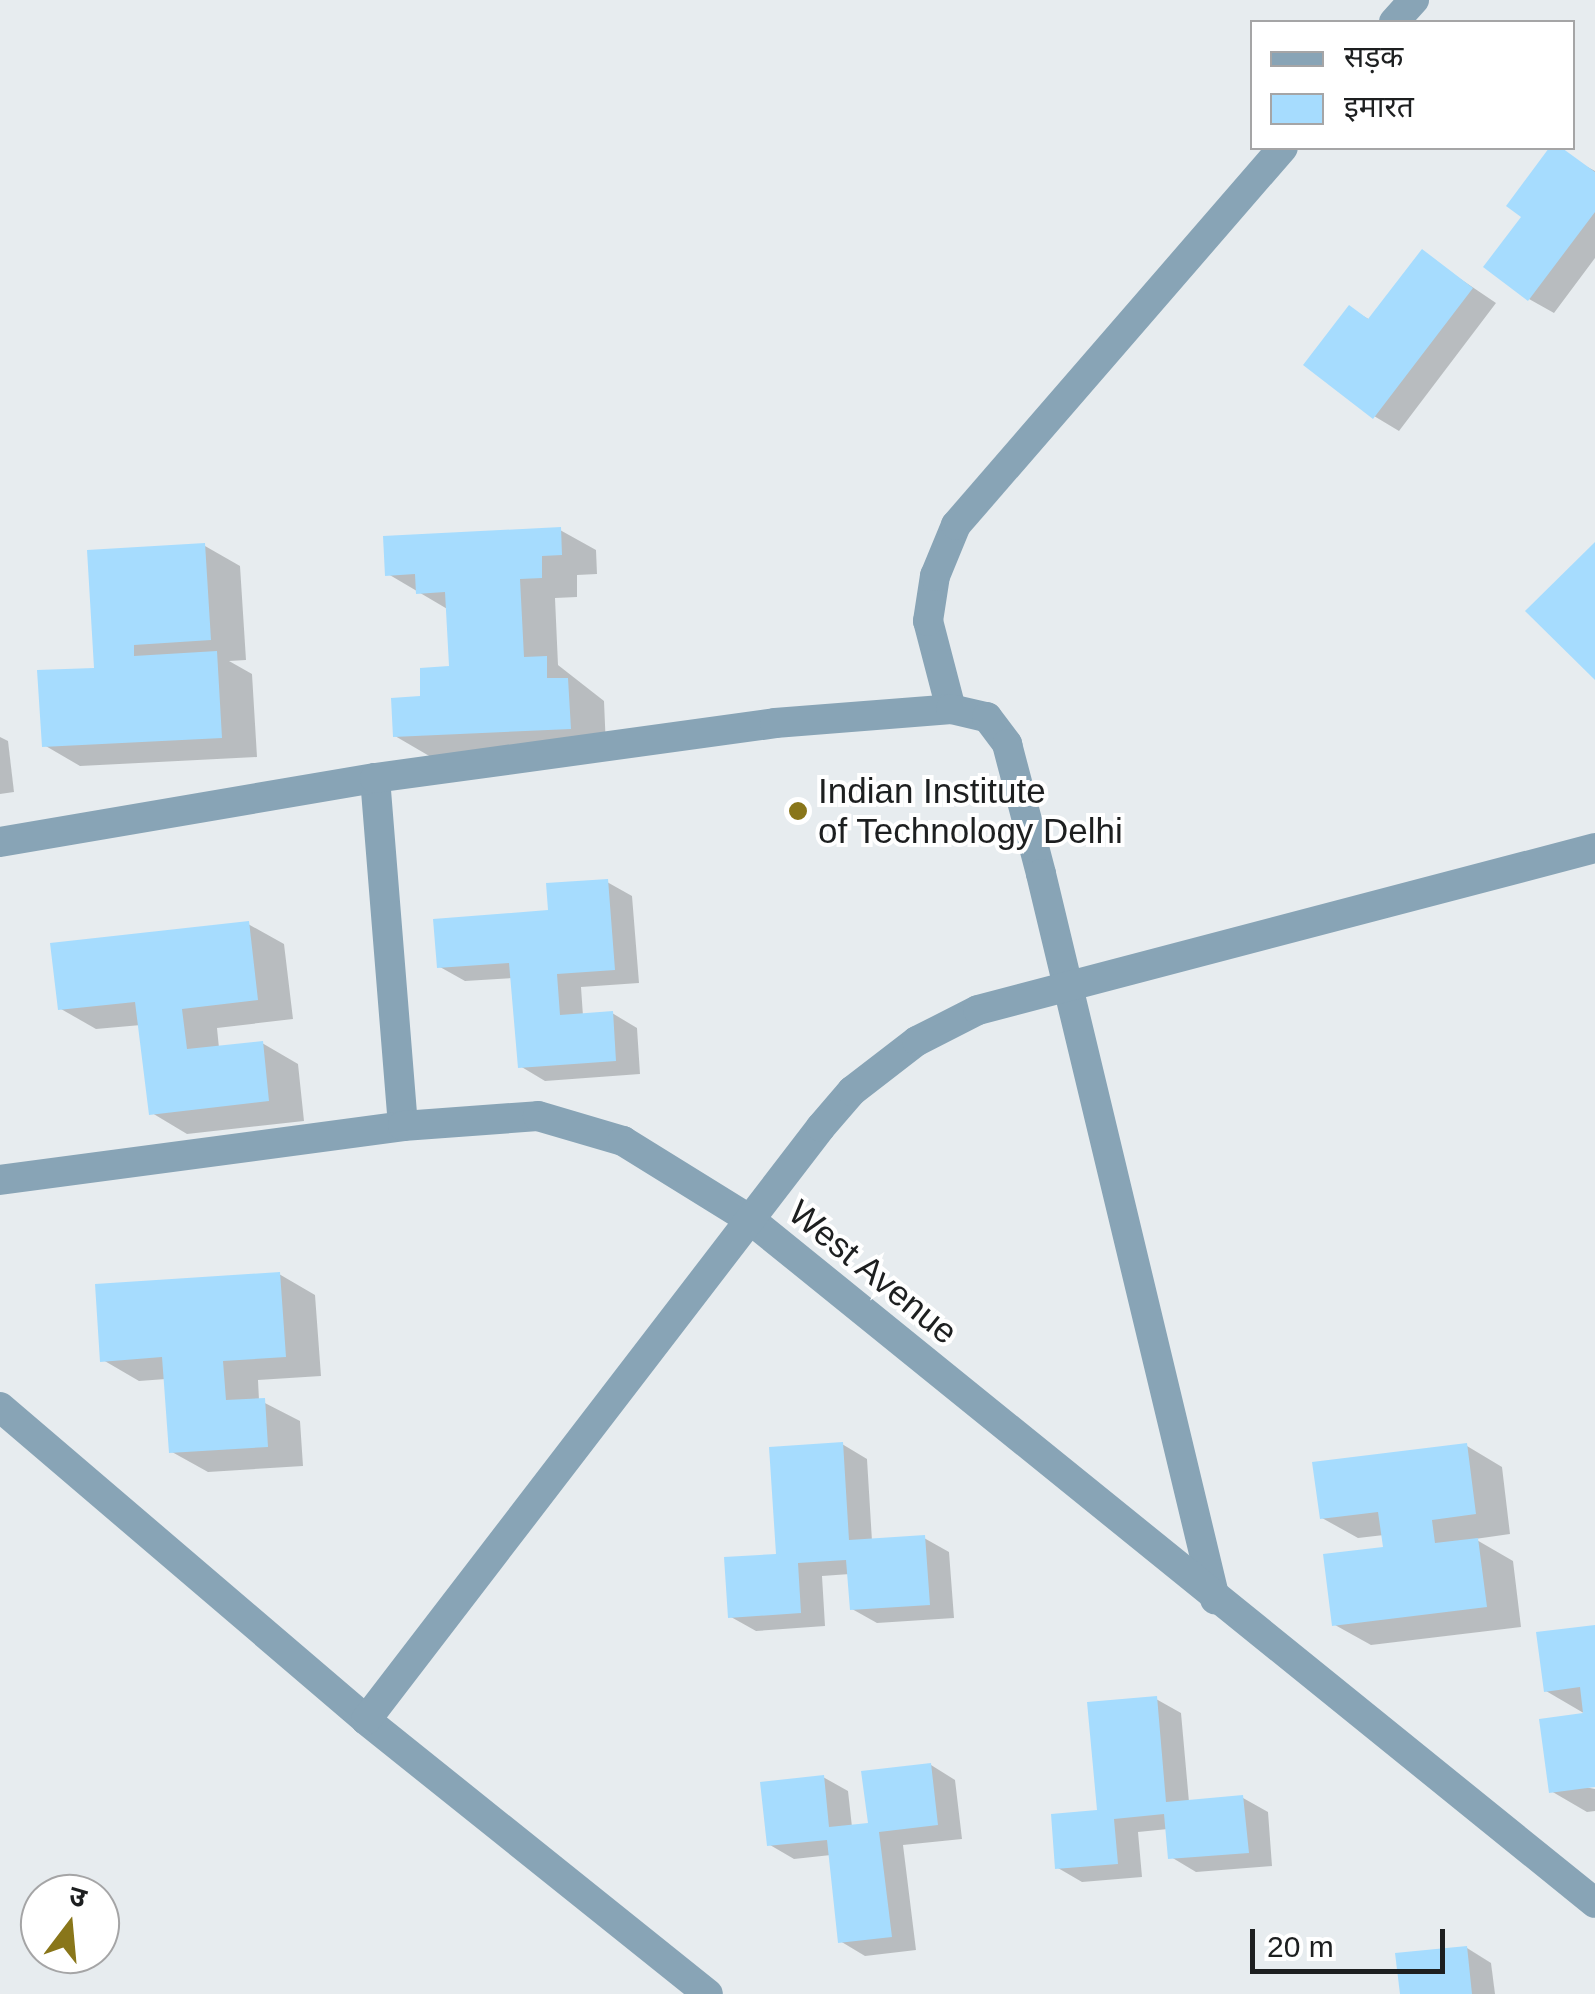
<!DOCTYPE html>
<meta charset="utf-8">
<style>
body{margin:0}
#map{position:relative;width:1595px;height:1994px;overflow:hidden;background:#e7ecef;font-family:Arial,"Noto Sans Devanagari",sans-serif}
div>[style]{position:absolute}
.shadow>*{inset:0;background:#0003}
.building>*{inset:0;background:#a6dcfe}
.minor>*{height:30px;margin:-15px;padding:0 15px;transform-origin:15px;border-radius:15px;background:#88a4b6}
.dots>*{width:28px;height:28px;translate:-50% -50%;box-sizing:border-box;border:5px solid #fff;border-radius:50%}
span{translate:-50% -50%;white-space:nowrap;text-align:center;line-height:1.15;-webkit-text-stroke:8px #fff;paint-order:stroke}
.poi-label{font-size:35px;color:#1d1f20}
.left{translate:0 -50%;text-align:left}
.street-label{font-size:35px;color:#1d1f20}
.legend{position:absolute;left:1250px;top:20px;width:325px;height:130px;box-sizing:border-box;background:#fff;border:2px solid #a5a5a6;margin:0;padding:12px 18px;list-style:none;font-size:30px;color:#1d1f20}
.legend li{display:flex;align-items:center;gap:20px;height:50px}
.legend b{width:50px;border:2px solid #a5a5a6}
.north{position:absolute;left:20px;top:1874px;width:100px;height:100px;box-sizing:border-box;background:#fff;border:2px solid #a5a5a6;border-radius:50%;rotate:16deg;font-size:28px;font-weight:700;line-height:40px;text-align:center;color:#1d1f20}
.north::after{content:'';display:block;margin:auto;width:35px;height:45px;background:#89761a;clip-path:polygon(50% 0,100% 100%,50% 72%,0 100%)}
.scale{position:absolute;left:1250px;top:1929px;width:195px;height:45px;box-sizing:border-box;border:5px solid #1d1f20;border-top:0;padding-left:12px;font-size:30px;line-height:35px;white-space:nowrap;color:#1d1f20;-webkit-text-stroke:8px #fff;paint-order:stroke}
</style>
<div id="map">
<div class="shadow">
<i style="clip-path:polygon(1552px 148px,1595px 171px,1595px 258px,1554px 313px,1529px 299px,1525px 217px,1509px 205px)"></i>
<i style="clip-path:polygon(1422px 253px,1496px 303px,1399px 431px,1374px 416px,1350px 308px,1370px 320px)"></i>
<i style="clip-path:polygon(560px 530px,596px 550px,597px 574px,577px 575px,577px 597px,555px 598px,558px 665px,604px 701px,606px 748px,431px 757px,395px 736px,451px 668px,449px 610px,388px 574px)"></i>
<i style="clip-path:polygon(205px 546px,240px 566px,246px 660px,229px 661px,252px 674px,257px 757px,80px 766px,44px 745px,97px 670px)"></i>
<i style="clip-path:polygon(0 737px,8px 741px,14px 792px,0 794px)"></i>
<i style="clip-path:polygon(607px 882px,632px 896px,639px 983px,581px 987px,583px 1016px,612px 1013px,637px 1028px,640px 1074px,545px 1081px,520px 1066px,513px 978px,465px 981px,440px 967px)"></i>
<i style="clip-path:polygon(248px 924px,284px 944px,293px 1019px,217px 1028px,219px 1048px,262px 1043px,298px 1064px,304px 1121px,187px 1134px,152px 1113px,141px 1025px,96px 1029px,61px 1009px)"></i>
<i style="clip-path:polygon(279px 1274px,315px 1295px,321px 1376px,258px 1380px,259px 1400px,300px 1421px,303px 1466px,208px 1472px,172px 1452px,166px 1379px,139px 1381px,103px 1360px)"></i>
<i style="clip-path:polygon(842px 1444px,867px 1459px,872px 1541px,924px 1538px,949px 1552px,954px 1618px,877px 1623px,852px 1609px,850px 1574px,822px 1576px,825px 1626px,756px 1631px,731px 1617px,778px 1556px)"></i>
<i style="clip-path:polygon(1467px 1446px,1502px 1467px,1510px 1534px,1475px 1539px,1513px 1561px,1521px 1627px,1371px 1645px,1335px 1625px,1386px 1550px,1384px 1535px,1358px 1538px,1322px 1518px)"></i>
<i style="clip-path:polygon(1595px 1627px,1595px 1784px,1580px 1786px,1595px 1789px,1595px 1811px,1587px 1812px,1551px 1791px,1587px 1715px,1546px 1691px)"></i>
<i style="clip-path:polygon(1156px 1699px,1181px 1713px,1189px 1802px,1243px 1798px,1268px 1812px,1272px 1866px,1196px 1872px,1171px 1857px,1168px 1829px,1138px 1832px,1142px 1877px,1082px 1882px,1058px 1868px,1100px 1813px)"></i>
<i style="clip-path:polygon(931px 1765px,955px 1780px,962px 1839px,903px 1845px,916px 1950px,865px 1956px,840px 1941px,831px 1855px,794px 1859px,770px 1845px,823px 1777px,848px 1791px,852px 1827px,871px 1826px)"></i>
<i style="clip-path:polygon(1467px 1948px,1491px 1963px,1495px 1994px,1402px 1994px)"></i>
</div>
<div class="building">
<i style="clip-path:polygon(1549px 148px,1562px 148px,1595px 172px,1595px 212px,1528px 301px,1483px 267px,1521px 217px,1506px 206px)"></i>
<i style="clip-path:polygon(1422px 249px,1473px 288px,1373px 419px,1303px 365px,1349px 305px,1368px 319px)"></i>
<i style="clip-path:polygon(561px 527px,562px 555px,542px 556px,542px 578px,520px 579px,524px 657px,547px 656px,547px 678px,568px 678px,571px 729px,393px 737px,391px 698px,420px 696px,420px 668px,449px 666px,445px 592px,416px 594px,415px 574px,385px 576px,383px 536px)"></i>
<i style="clip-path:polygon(1595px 542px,1595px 680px,1525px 611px)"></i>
<i style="clip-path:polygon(205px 543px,211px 640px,134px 645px,134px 656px,217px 651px,222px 738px,42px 747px,37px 670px,94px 668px,87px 550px)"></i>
<i style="clip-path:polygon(608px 879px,615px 970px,557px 974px,560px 1015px,613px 1011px,616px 1061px,518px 1068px,509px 963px,437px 968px,433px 919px,548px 910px,546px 883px)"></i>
<i style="clip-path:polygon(249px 921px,258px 1000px,182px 1009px,187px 1049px,263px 1041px,269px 1101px,149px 1115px,135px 1002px,58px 1010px,50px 943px)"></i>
<i style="clip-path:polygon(280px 1272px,286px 1357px,223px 1361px,226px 1400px,265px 1398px,268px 1447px,169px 1453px,162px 1357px,100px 1362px,95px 1284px)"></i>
<i style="clip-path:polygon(843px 1442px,849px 1540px,925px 1535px,930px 1605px,850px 1610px,846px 1560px,798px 1563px,801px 1613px,728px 1618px,724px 1557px,776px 1554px,769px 1447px)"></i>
<i style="clip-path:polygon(1467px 1443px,1476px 1514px,1432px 1520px,1435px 1543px,1478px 1538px,1487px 1607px,1332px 1626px,1323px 1554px,1383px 1547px,1378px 1512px,1320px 1519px,1312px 1462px)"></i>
<i style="clip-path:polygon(1595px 1625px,1595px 1787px,1549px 1793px,1539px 1719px,1583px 1713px,1580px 1687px,1544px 1692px,1536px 1632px)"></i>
<i style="clip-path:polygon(1157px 1696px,1166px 1802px,1243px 1795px,1249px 1853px,1168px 1859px,1164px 1814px,1114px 1819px,1118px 1864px,1055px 1869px,1051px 1814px,1097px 1810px,1087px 1702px)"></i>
<i style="clip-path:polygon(931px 1763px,938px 1825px,879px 1832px,892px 1937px,838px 1943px,827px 1840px,767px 1846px,760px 1782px,824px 1775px,829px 1827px,868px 1823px,861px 1771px)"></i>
<i style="clip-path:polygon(1467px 1946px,1472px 1994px,1400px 1994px,1395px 1953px)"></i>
</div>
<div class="minor">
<i style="left:1394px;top:22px;width:30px;rotate:-48deg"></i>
<i style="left:951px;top:709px;width:91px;rotate:-104.6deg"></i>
<i style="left:928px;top:621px;width:46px;rotate:-81.2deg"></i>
<i style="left:935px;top:576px;width:55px;rotate:-67.6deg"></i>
<i style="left:956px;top:525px;width:499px;rotate:-49.1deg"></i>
<i style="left:375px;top:778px;width:349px;rotate:85.4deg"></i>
<i style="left:0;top:842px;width:380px;rotate:-9.7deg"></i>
<i style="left:375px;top:778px;width:404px;rotate:-7.8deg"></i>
<i style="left:775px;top:723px;width:177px;rotate:-4.5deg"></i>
<i style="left:951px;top:709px;width:37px;rotate:13deg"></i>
<i style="left:987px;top:717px;width:34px;rotate:53deg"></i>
<i style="left:1007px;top:744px;width:134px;rotate:75.3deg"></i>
<i style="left:1041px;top:874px;width:746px;rotate:76.5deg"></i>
<i style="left:0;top:1180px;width:407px;rotate:-7.6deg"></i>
<i style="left:403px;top:1126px;width:135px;rotate:-4.2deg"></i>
<i style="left:538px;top:1116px;width:89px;rotate:16.4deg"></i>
<i style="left:623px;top:1141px;width:152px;rotate:31.8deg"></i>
<i style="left:752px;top:1221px;width:1084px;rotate:38.97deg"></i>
<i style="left:0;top:1407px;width:482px;rotate:40.5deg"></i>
<i style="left:366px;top:1720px;width:438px;rotate:38.7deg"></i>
<i style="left:366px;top:1720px;width:747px;rotate:-52.5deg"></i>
<i style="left:821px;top:1127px;width:48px;rotate:-49.3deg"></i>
<i style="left:852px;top:1091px;width:82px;rotate:-37.6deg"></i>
<i style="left:917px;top:1041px;width:68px;rotate:-26.9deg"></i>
<i style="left:978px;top:1010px;width:638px;rotate:-14.71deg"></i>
</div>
<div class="dots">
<i style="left:798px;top:811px;background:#89761a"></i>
</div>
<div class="poi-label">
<span class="left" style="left:818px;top:811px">Indian Institute<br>of Technology Delhi</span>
</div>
<div class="street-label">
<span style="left:873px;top:1272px;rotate:39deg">West Avenue</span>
</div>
<ul class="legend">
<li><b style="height:12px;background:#88a4b6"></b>सड़क</li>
<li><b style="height:28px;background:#a6dcfe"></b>इमारत</li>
</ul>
<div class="north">उ</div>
<div class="scale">20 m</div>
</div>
